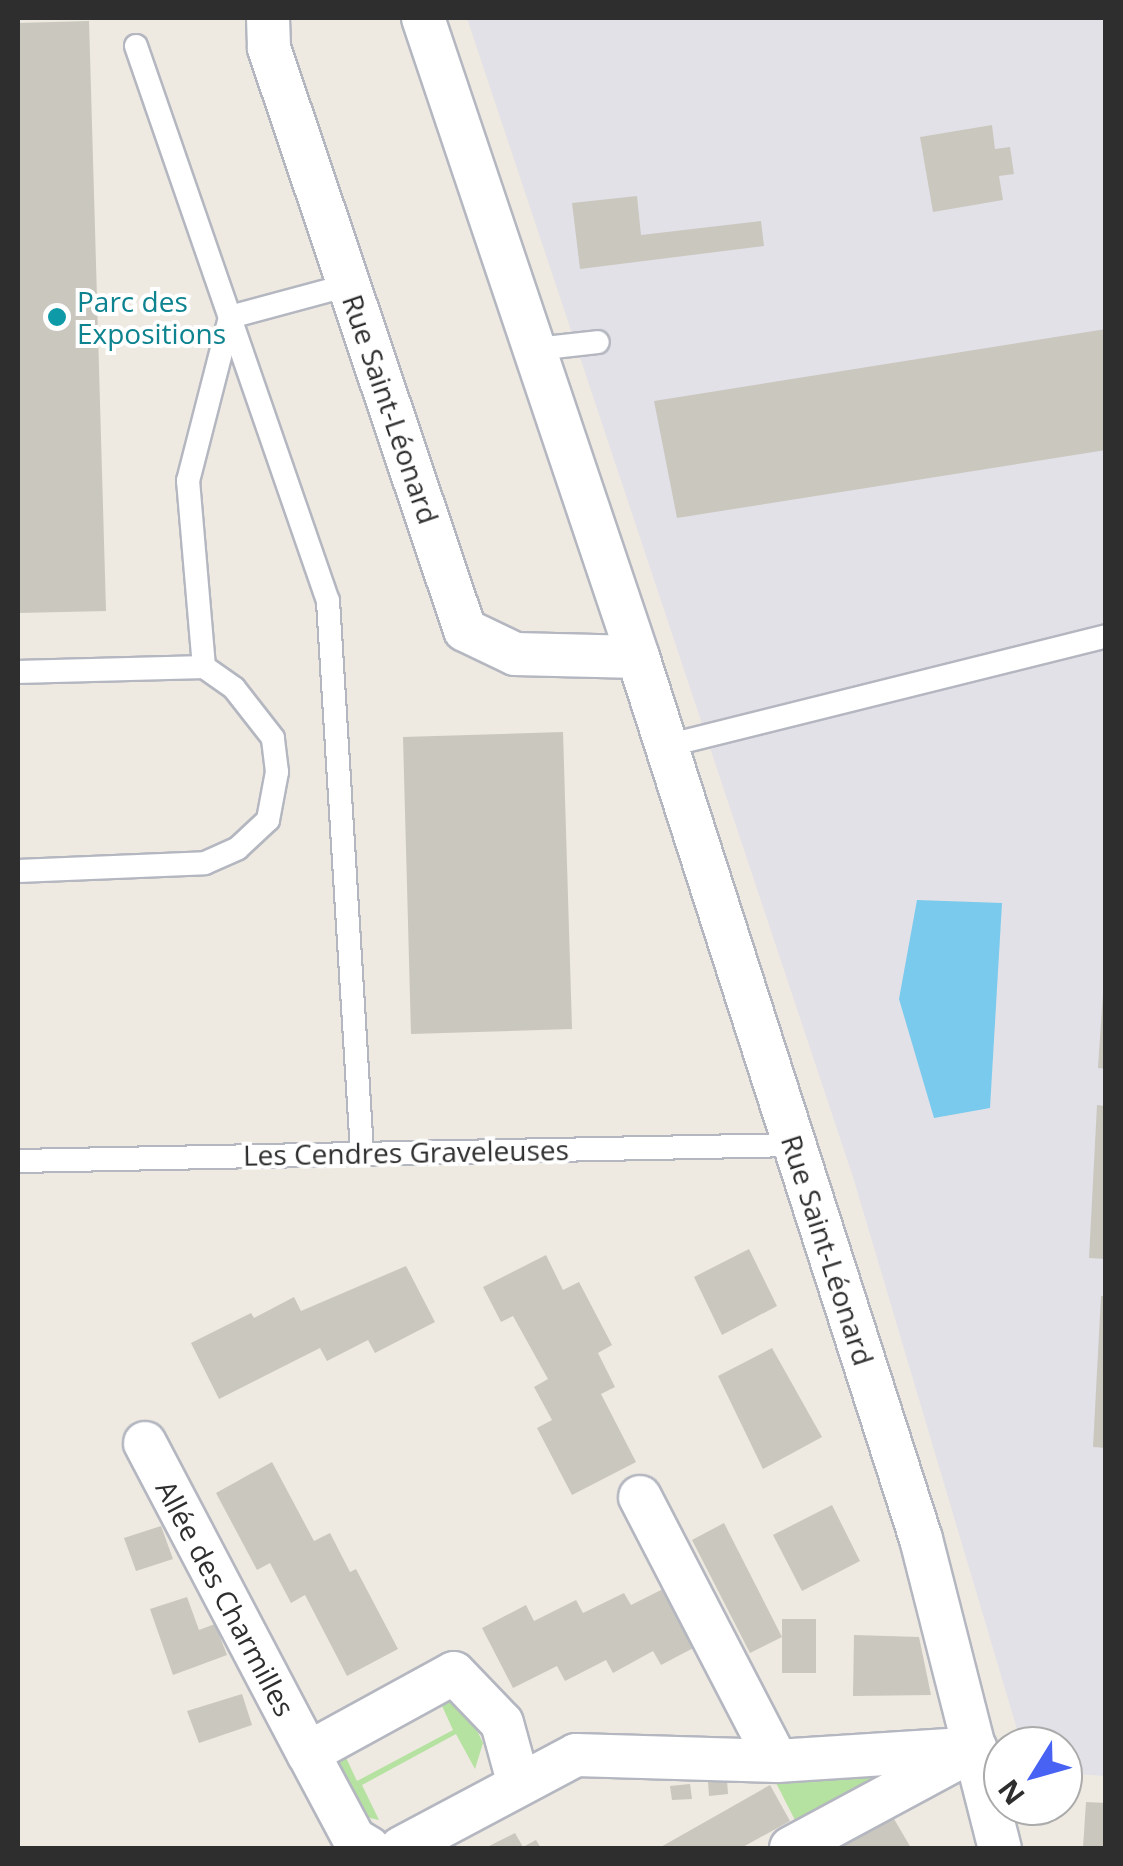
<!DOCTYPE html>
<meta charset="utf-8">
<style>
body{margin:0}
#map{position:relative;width:1123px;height:1866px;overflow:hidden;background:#eee9e1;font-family:"Open Sans",sans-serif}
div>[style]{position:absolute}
.industrial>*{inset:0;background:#e3e1e8}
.green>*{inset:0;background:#b5e2a0}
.water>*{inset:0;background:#79caec}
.building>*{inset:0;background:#cac7bf}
.roads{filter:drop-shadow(2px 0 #b4b7c0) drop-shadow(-2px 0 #b4b7c0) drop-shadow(0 2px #b4b7c0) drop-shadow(0 -2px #b4b7c0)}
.lane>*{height:22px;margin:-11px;padding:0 11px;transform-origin:11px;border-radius:11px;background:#fff}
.street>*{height:42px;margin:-21px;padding:0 21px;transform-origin:21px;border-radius:21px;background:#fff}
.dots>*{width:28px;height:28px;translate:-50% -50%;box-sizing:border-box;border:5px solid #fff;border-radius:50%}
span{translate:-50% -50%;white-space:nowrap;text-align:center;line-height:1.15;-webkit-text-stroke:8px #fff;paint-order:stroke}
.culture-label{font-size:28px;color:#0d838f}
.left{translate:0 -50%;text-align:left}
.street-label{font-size:28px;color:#2e2e2e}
.frame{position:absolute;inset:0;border:20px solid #2e2e2e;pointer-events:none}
.north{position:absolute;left:983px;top:1726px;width:100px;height:100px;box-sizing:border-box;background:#fff;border:2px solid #ababab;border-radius:50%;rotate:233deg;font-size:28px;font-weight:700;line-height:40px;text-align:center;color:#2e2e2e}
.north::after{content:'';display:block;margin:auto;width:35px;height:45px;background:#4863f4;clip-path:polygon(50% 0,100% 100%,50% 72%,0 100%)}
</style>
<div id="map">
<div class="industrial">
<i style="clip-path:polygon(467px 18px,1105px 18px,1105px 1776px,1063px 1773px,1063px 1746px,1022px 1746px,853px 1177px)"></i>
</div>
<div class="green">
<i style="clip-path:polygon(438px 1697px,467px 1710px,483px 1743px,475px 1769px,456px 1734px,362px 1785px,379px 1820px,357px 1815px,329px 1767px,341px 1747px,357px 1781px,453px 1730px)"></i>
<i style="clip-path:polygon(894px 1772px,798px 1826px,772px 1775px)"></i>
</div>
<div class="water">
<i style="clip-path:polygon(917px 900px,1002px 903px,990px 1108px,934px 1118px,899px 999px)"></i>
</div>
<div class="building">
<i style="clip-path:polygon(89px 21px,106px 611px,18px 613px,18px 23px)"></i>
<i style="clip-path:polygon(992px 125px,995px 149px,1010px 147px,1014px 174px,999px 176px,1003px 200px,933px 212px,920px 137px)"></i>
<i style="clip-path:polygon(637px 196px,641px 235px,761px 221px,764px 246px,580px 269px,572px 203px)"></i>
<i style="clip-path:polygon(1106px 329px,1106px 450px,677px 518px,654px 401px)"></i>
<i style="clip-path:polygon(563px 732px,572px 1029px,411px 1034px,403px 737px)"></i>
<i style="clip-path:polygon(1103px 993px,1106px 993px,1106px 1069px,1098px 1068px)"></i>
<i style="clip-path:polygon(1097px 1105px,1106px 1106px,1106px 1259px,1089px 1258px)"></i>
<i style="clip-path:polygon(749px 1249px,777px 1306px,722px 1335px,694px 1277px)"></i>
<i style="clip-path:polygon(546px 1255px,563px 1290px,579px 1282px,612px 1345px,598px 1353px,615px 1387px,601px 1394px,636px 1462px,572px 1495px,537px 1428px,552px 1420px,534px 1387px,548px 1379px,513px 1316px,501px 1322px,483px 1287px)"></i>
<i style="clip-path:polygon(406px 1266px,435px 1322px,375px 1353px,368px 1340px,327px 1361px,320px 1348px,219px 1399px,191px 1343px,251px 1313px,254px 1318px,294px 1297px,301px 1311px)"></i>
<i style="clip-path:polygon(1101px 1296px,1106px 1296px,1106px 1448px,1093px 1447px)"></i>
<i style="clip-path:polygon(772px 1348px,822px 1437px,763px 1469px,718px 1376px)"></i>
<i style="clip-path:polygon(272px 1462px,314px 1541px,330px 1533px,350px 1572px,356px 1569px,398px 1649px,347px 1676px,305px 1595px,291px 1603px,270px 1563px,257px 1570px,216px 1493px)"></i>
<i style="clip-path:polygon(832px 1505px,860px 1561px,802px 1591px,773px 1535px)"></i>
<i style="clip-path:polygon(724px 1523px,782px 1637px,750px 1653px,692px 1540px)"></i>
<i style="clip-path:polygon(161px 1526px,173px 1559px,136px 1571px,124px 1538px)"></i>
<i style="clip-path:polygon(669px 1586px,699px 1645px,661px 1665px,653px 1651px,613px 1673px,606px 1660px,565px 1681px,557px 1666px,513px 1688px,482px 1628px,526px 1605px,534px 1621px,576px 1600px,583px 1613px,624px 1593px,631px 1605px)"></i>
<i style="clip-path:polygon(187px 1597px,199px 1630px,215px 1624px,227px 1655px,173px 1675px,150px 1609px)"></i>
<i style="clip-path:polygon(782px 1619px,816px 1619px,816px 1673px,782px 1673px)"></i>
<i style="clip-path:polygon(854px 1635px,919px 1637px,931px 1695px,853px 1696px)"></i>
<i style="clip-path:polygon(242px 1694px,252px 1725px,199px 1743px,187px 1711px)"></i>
<i style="clip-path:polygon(727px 1780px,728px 1794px,709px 1796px,708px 1782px)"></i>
<i style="clip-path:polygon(690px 1784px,692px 1799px,672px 1800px,670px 1786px)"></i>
<i style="clip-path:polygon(770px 1785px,790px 1821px,741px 1848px,659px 1848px)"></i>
<i style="clip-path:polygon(1086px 1802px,1106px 1803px,1106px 1848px,1083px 1848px)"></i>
<i style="clip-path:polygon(890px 1812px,911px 1848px,825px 1848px)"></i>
<i style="clip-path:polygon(515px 1833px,523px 1847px,536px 1840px,541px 1848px,485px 1848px)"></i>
</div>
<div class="roads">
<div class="lane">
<i style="left:136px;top:46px;width:587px;rotate:70.92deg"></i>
<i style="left:328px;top:601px;width:552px;rotate:86.47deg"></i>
<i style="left:536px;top:349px;width:62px;rotate:-6.4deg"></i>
<i style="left:18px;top:672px;width:186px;rotate:-1.5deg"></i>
<i style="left:204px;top:667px;width:187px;rotate:-94.9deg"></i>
<i style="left:188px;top:481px;width:169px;rotate:-75.6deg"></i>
<i style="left:230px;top:317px;width:123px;rotate:-15.1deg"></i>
<i style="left:666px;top:746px;width:454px;rotate:-14deg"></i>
<i style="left:18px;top:871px;width:187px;rotate:-2.4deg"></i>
<i style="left:205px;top:863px;width:36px;rotate:-24deg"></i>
<i style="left:238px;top:848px;width:41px;rotate:-43deg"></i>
<i style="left:268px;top:820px;width:49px;rotate:-79.4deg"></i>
<i style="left:277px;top:772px;width:34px;rotate:-97deg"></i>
<i style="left:273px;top:738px;width:63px;rotate:-128deg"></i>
<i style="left:234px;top:688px;width:37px;rotate:-145deg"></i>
<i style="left:18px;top:1161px;width:776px;rotate:-1.18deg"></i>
</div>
<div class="street">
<i style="left:268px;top:18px;width:30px;rotate:88deg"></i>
<i style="left:269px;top:48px;width:614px;rotate:71.39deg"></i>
<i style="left:465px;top:630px;width:55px;rotate:25.6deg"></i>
<i style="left:515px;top:654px;width:123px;rotate:1.4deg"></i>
<i style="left:423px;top:18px;width:674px;rotate:71.4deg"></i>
<i style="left:638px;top:657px;width:926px;rotate:72.21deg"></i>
<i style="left:921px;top:1539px;width:319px;rotate:75.7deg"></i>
<i style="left:145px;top:1443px;width:350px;rotate:62.3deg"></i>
<i style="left:640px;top:1497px;width:297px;rotate:62.6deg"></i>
<i style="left:369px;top:1848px;width:17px;rotate:-149deg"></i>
<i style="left:354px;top:1839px;width:98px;rotate:-118.1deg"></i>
<i style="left:308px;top:1753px;width:166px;rotate:-28.7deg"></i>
<i style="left:454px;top:1673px;width:69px;rotate:46.2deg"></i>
<i style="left:502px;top:1723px;width:60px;rotate:74.6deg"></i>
<i style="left:401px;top:1848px;width:198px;rotate:-28deg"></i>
<i style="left:576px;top:1755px;width:201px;rotate:1.7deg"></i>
<i style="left:777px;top:1761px;width:199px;rotate:-3.7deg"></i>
<i style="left:791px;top:1848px;width:194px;rotate:-28.3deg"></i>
</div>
</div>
<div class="dots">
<i style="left:57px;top:317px;background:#0f9aa8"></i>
</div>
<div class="culture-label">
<span class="left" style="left:77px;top:317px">Parc des<br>Expositions</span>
</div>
<div class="street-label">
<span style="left:391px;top:409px;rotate:71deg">Rue Saint-Léonard</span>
<span style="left:406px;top:1152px;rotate:-1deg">Les Cendres Graveleuses</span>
<span style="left:828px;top:1250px;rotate:72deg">Rue Saint-Léonard</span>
<span style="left:226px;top:1598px;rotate:62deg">Allée des Charmilles</span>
</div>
<div class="frame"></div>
<div class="north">N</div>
</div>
